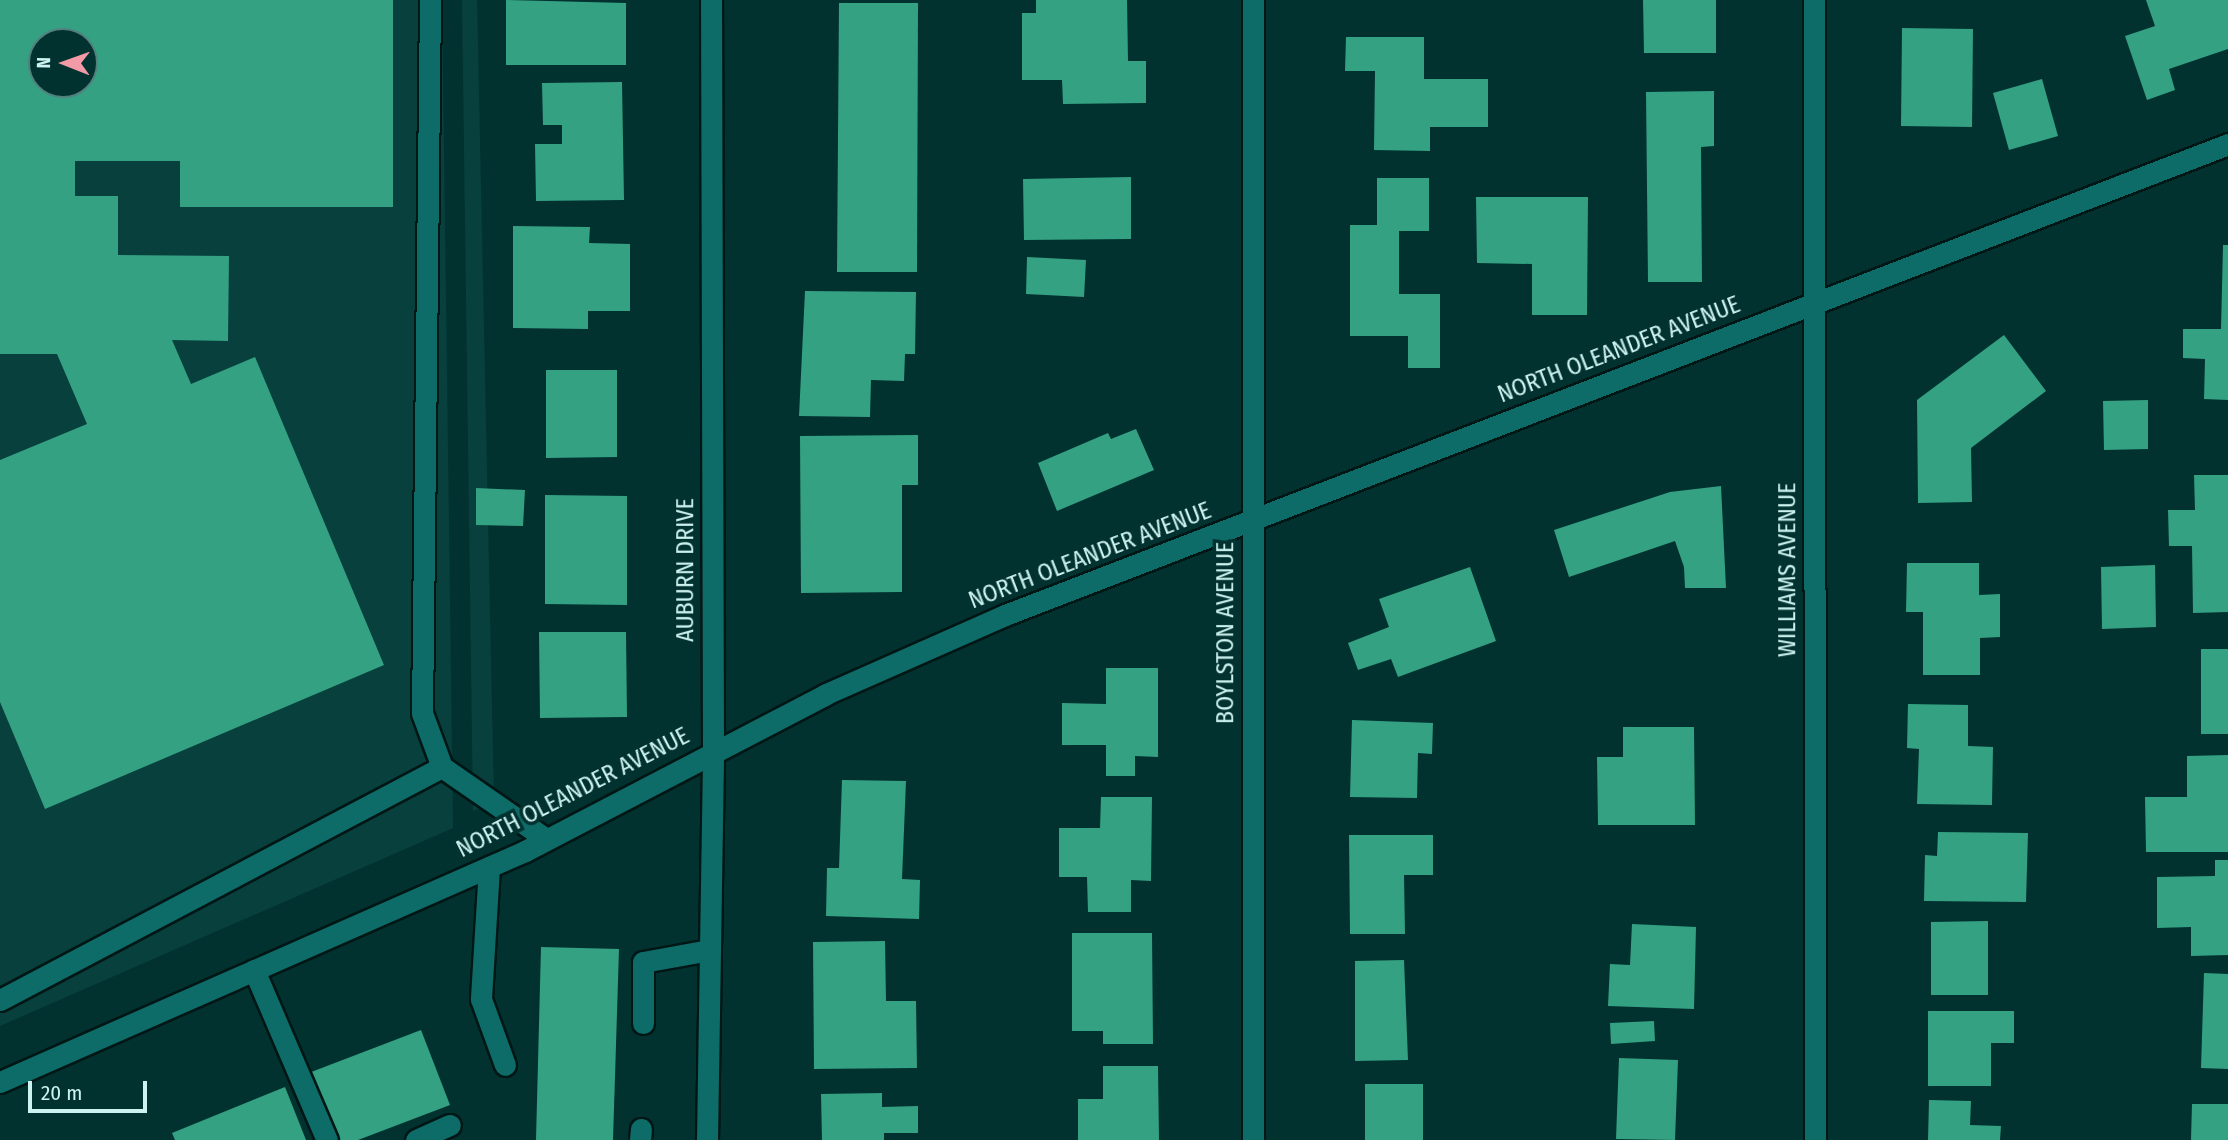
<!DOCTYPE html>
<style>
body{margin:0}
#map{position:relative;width:2228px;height:1140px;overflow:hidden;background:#023230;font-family:"Fira Sans Condensed",sans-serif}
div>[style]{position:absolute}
.built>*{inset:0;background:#08403e}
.building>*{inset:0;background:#33a182}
.roads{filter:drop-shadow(2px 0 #001716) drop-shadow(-2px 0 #001716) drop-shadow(0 2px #001716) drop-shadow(0 -2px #001716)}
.minor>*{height:21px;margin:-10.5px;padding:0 10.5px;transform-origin:10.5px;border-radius:10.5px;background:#0e6c68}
span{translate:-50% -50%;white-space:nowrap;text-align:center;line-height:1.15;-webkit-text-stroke:7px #023230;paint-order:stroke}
.street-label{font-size:24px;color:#cdf3f0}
.north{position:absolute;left:28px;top:28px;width:70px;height:70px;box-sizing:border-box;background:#023230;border:2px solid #537f7d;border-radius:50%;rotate:271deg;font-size:19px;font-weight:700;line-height:28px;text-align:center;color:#cdf3f0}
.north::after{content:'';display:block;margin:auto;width:24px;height:32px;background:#f39aa7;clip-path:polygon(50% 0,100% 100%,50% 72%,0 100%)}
.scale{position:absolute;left:28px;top:1081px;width:119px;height:32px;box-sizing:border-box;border:4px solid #cdf3f0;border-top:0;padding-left:9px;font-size:21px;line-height:24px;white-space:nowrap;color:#cdf3f0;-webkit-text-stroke:5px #023230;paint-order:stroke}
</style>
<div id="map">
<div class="built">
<i style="clip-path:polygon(evenodd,0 0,442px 0,453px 828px,0 1026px,0 0,42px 42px,84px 42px,84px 84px,42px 84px,42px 42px)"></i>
<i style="clip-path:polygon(462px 0,477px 0,494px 803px,473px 811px)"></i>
</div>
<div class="building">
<i style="clip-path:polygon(evenodd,0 0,393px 0,393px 207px,180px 207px,180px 161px,75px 161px,75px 196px,118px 196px,118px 255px,229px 256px,228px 341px,172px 340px,191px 384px,255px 357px,384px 665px,45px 809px,0 702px,0 460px,87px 424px,57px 354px,0 354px,0 0,42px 42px,84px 42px,84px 84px,42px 84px,42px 42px)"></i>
<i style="clip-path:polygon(506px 0,626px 3px,626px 65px,506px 65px)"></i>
<i style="clip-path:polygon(1036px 0,1127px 0,1128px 61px,1146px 61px,1146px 103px,1063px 104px,1062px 80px,1022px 80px,1022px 13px,1036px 13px)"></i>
<i style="clip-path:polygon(1643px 0,1716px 0,1716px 53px,1644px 53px)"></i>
<i style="clip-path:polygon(2146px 0,2228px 0,2228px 49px,2169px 69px,2175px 90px,2147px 100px,2125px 36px,2155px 26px)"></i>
<i style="clip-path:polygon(839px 3px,918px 3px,917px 272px,837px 272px)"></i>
<i style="clip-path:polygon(1902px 28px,1973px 29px,1972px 127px,1901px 126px)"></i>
<i style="clip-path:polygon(1346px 37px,1424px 37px,1424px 79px,1488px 79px,1488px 127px,1430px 127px,1430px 151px,1374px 150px,1375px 71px,1345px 71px)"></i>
<i style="clip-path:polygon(2042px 79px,2058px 136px,2009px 150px,1993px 93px)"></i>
<i style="clip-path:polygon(622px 82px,624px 200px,536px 201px,535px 144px,562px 144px,562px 125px,543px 125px,542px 83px)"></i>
<i style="clip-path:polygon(1714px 91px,1714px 146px,1701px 147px,1702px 282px,1648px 282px,1646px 92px)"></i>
<i style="clip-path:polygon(1131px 177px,1131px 239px,1024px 240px,1023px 179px)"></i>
<i style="clip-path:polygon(1377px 178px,1429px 178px,1429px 231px,1399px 231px,1399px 294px,1440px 294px,1440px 368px,1408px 368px,1408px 336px,1350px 336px,1350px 225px,1377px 225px)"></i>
<i style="clip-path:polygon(1476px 197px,1588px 197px,1587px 315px,1532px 315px,1532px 264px,1477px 263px)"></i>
<i style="clip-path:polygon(513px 226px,590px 227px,589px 243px,630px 244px,630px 311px,588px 311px,588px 329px,513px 328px)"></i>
<i style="clip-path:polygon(2223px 245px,2228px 245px,2228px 400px,2204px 399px,2205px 359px,2183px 358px,2183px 329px,2221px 329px)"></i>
<i style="clip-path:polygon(1027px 257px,1086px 260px,1084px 297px,1026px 294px)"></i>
<i style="clip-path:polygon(805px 291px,916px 292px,915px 354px,905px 354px,904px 381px,871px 380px,870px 417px,799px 416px)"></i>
<i style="clip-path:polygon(2004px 335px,2046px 391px,1971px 448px,1972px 502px,1918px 503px,1917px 400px)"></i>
<i style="clip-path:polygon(546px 370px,617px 370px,617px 457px,546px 458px)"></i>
<i style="clip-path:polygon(2148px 400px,2148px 449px,2104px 450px,2103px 401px)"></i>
<i style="clip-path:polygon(1136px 429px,1154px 470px,1057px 511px,1038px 463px,1108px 433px,1111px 439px)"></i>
<i style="clip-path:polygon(918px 435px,918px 485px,902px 485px,902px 592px,801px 593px,800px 436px)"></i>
<i style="clip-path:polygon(2194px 475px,2228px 475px,2228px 612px,2193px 613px,2192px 546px,2169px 546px,2168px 510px,2195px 510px)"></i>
<i style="clip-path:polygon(1721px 486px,1726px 588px,1685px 588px,1684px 567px,1675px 541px,1569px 577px,1554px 530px,1670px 492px)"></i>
<i style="clip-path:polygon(476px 488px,525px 490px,523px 526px,476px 525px)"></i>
<i style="clip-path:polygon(545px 495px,627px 496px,627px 605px,545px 604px)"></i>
<i style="clip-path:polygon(1907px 563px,1979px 563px,1979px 595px,2000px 594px,2000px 637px,1980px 638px,1980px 675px,1923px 675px,1923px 612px,1906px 612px)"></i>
<i style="clip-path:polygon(2155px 565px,2156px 627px,2102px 629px,2101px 567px)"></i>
<i style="clip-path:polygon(1470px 567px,1496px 641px,1398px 677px,1391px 659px,1358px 670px,1348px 643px,1389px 627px,1379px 599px)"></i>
<i style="clip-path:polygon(539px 632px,626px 632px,627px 717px,540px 718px)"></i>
<i style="clip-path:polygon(2201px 649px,2228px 649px,2228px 734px,2201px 734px)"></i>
<i style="clip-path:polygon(1106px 668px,1158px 668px,1158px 757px,1135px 756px,1135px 776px,1106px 776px,1106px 745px,1062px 745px,1062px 703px,1106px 704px)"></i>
<i style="clip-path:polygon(1908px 704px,1968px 705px,1968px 746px,1993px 747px,1992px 805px,1917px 804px,1919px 749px,1907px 748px)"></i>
<i style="clip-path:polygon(1352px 720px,1433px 723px,1432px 754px,1418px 753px,1417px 798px,1350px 797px)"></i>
<i style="clip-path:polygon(1623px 727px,1694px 727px,1695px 825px,1598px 825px,1597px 757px,1623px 757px)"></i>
<i style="clip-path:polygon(2228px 755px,2228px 852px,2146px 852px,2145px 797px,2187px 797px,2187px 756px)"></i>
<i style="clip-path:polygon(842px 780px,906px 781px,902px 879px,920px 880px,919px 919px,826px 916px,827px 868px,839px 868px)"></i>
<i style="clip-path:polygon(1101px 797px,1152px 797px,1151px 881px,1131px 880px,1131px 912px,1088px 912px,1087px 877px,1059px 877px,1059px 828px,1100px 828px)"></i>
<i style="clip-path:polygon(1938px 832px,2028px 833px,2026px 902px,1924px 901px,1925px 855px,1937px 856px)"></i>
<i style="clip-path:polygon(1349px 835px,1433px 835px,1433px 875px,1404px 875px,1405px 934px,1350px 934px)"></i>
<i style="clip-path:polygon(2215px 860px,2228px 860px,2228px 955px,2191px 956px,2191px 927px,2157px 928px,2157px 877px,2215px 876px)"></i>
<i style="clip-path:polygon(1988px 921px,1988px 995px,1931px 995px,1931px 922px)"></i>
<i style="clip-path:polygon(1632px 924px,1696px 927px,1694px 1009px,1608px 1006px,1610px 964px,1630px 965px)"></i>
<i style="clip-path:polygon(1072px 933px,1152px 933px,1153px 1044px,1103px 1044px,1103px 1031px,1072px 1031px)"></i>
<i style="clip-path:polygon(885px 941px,886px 1001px,916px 1001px,917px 1068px,814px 1069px,813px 942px)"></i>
<i style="clip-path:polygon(541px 947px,619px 949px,613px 1140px,536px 1140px)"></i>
<i style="clip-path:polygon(1404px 960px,1408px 1060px,1355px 1061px,1355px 961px)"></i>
<i style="clip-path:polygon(2204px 973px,2228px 974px,2228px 1069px,2201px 1068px)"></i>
<i style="clip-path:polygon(1928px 1011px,2014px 1011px,2014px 1043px,1991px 1043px,1991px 1086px,1928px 1086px)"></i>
<i style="clip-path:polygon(1654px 1021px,1655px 1041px,1611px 1044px,1610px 1023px)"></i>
<i style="clip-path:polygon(421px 1030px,450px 1105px,358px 1140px,331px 1140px,306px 1074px)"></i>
<i style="clip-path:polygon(1619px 1058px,1678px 1060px,1675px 1140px,1616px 1139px)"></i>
<i style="clip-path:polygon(1103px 1066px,1158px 1066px,1159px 1140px,1078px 1140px,1078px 1099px,1103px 1099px)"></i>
<i style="clip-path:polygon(1365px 1084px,1423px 1084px,1423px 1140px,1365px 1140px)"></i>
<i style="clip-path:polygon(285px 1087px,306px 1140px,175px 1140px,172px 1133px)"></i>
<i style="clip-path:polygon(882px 1093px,882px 1107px,918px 1106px,918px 1133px,884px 1133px,884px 1140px,822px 1140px,821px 1094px)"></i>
<i style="clip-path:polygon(1929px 1100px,1971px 1101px,1970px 1125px,2001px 1126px,2000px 1140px,1928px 1140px)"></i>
<i style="clip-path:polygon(2192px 1104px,2228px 1104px,2228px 1140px,2191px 1140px)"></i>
</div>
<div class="roads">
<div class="minor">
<i style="left:430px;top:0;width:713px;rotate:90.64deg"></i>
<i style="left:422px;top:713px;width:58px;rotate:69.7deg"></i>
<i style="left:442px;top:767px;width:126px;rotate:34.7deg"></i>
<i style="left:1814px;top:0;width:1140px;rotate:89.95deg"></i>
<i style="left:489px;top:867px;width:132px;rotate:93.5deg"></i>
<i style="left:481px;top:999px;width:70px;rotate:70deg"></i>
<i style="left:254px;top:970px;width:185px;rotate:66.8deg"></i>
<i style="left:0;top:1000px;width:500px;rotate:-27.8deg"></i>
<i style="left:643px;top:1023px;width:61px;rotate:-90deg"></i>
<i style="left:643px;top:962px;width:68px;rotate:-10.2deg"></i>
<i style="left:0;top:1082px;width:574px;rotate:-23.75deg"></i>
<i style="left:525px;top:851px;width:339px;rotate:-27.5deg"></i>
<i style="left:826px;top:694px;width:196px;rotate:-23.8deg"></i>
<i style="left:1005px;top:615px;width:1311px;rotate:-21.06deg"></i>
<i style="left:416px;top:1140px;width:37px;rotate:-24deg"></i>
<i style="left:640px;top:1140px;width:11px;rotate:-85deg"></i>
<i style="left:707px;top:1140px;width:390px;rotate:-89.1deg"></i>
<i style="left:713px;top:750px;width:750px;rotate:-90.15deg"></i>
<i style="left:1253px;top:1140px;width:1140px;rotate:-90deg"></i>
</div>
</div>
<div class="street-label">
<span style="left:1619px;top:350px;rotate:-21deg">NORTH OLEANDER AVENUE</span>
<span style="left:1090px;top:556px;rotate:-21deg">NORTH OLEANDER AVENUE</span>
<span style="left:686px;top:570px;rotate:-90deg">AUBURN DRIVE</span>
<span style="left:1788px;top:570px;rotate:-90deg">WILLIAMS AVENUE</span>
<span style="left:1226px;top:633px;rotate:-90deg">BOYLSTON AVENUE</span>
<span style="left:573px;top:793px;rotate:-27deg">NORTH OLEANDER AVENUE</span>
</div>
<div class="north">N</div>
<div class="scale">20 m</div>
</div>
